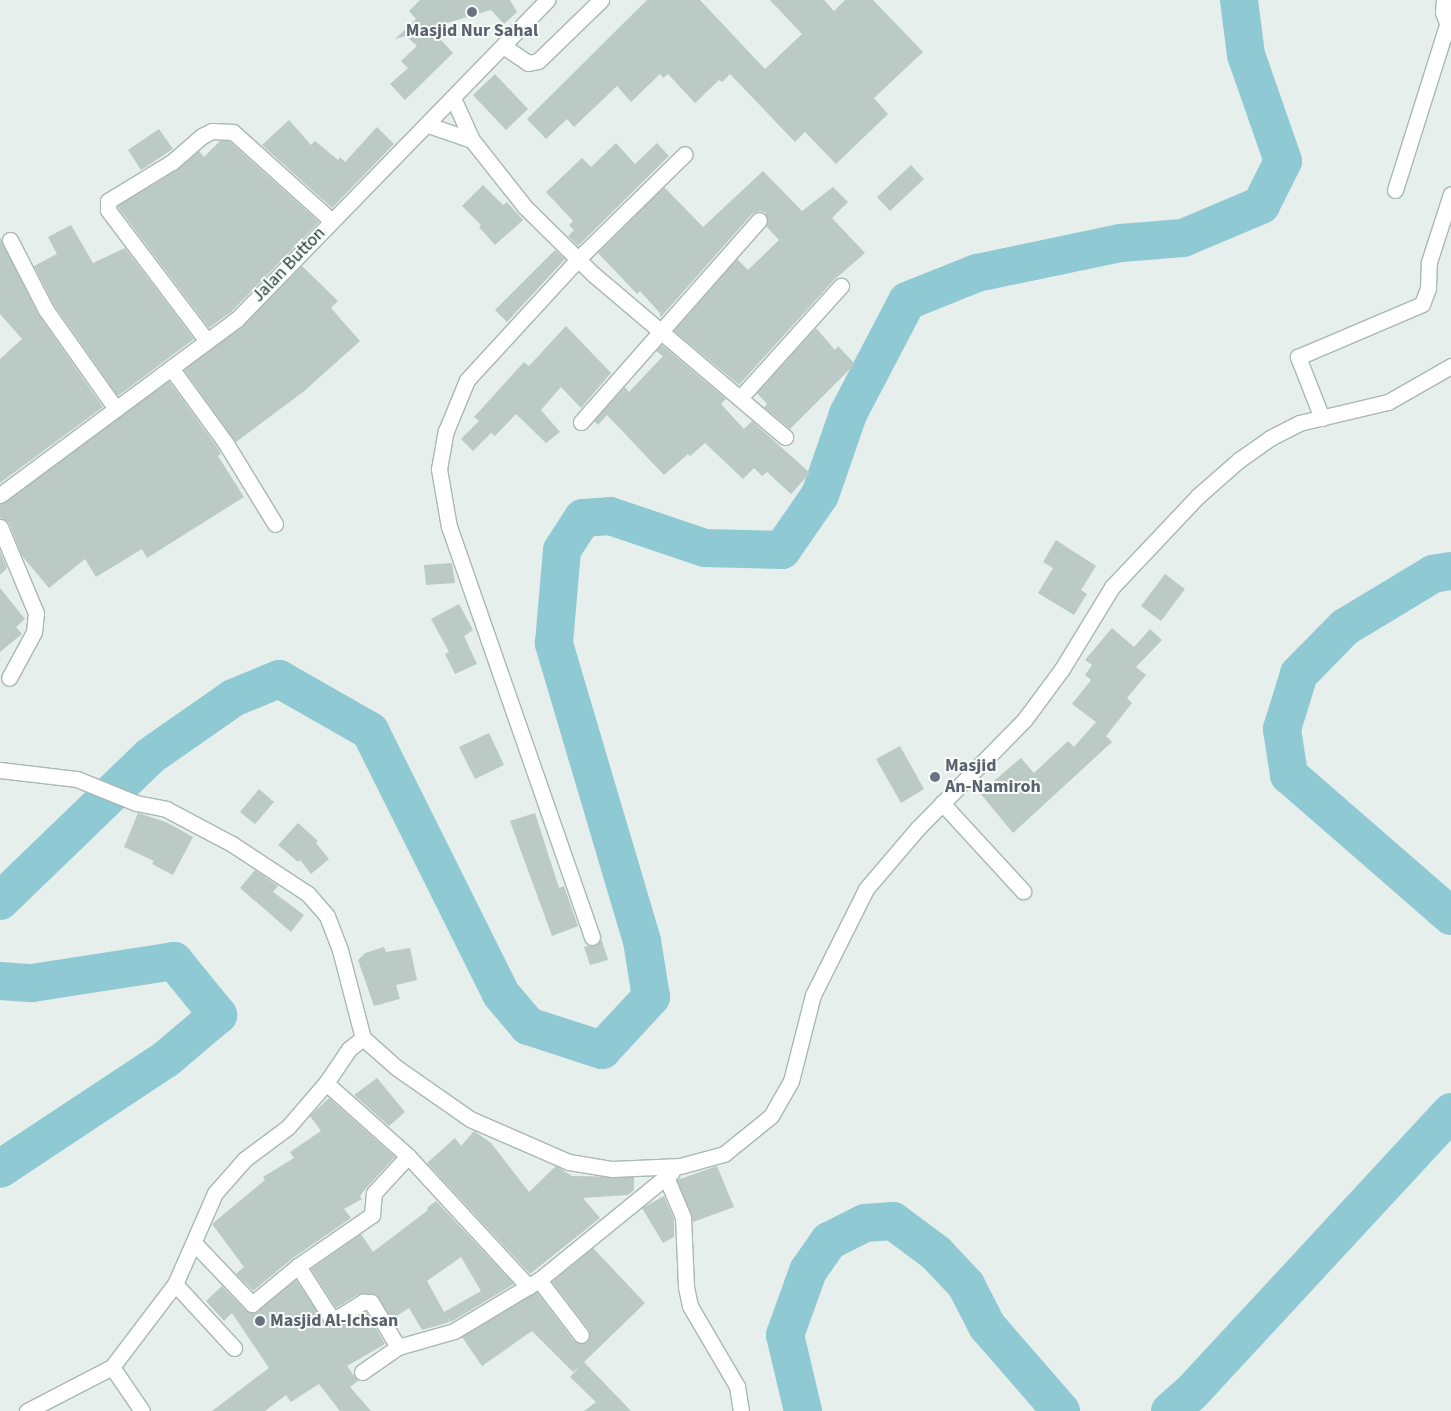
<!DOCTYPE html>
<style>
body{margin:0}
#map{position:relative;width:1451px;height:1411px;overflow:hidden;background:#e6efeb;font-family:"Source Sans 3",sans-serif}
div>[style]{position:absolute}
.river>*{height:38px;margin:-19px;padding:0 19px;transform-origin:19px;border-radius:19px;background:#8ec9d4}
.building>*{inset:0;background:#bbcac4}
.roads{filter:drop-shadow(1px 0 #a8b8b2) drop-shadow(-1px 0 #a8b8b2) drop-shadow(0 1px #a8b8b2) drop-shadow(0 -1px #a8b8b2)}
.minor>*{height:15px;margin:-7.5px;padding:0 7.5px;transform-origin:7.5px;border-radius:7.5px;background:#fff}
.dots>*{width:14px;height:14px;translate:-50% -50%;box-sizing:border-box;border:2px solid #f7fbf9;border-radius:50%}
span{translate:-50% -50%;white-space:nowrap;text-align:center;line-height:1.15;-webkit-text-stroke:4px #f7fbf9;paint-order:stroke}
.worship-label{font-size:18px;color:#5b616d;font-weight:700}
.left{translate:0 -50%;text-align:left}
.street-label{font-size:18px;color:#24423a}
</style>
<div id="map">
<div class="river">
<i style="left:1451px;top:571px;width:18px;rotate:171deg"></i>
<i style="left:1433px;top:574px;width:103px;rotate:148.9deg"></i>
<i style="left:1345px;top:627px;width:66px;rotate:134.4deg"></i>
<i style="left:1299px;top:674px;width:58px;rotate:107.2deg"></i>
<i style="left:1282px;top:729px;width:47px;rotate:81.3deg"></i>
<i style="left:1289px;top:775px;width:215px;rotate:41deg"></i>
<i style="left:0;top:901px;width:209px;rotate:-44deg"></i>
<i style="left:150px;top:756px;width:101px;rotate:-34.9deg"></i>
<i style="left:233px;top:698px;width:50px;rotate:-22.4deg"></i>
<i style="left:279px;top:679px;width:105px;rotate:29.7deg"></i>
<i style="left:370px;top:731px;width:294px;rotate:63.5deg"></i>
<i style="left:501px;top:994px;width:42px;rotate:49.8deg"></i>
<i style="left:528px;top:1026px;width:78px;rotate:18deg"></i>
<i style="left:602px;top:1050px;width:72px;rotate:-47.2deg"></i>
<i style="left:651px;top:997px;width:57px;rotate:-99.1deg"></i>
<i style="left:642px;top:941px;width:311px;rotate:-106.5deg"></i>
<i style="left:554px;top:643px;width:93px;rotate:-85.1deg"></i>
<i style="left:562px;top:550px;width:38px;rotate:-57deg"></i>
<i style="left:583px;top:518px;width:27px;rotate:-4deg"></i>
<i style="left:610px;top:516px;width:100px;rotate:18.6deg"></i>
<i style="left:705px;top:548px;width:77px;rotate:1.5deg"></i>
<i style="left:782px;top:550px;width:67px;rotate:-55.4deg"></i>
<i style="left:820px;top:495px;width:86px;rotate:-70.9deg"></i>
<i style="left:848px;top:414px;width:127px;rotate:-62.4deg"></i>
<i style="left:907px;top:301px;width:75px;rotate:-21.8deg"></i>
<i style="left:977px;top:273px;width:147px;rotate:-11.8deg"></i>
<i style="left:1121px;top:243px;width:62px;rotate:-4.6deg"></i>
<i style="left:1183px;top:238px;width:85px;rotate:-22.9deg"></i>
<i style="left:1261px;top:205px;width:49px;rotate:-63.4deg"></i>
<i style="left:1283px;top:161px;width:112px;rotate:-109.2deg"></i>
<i style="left:1246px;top:55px;width:55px;rotate:-97.3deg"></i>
<i style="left:0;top:981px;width:32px;rotate:4deg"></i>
<i style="left:32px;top:983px;width:144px;rotate:-8.8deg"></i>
<i style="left:174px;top:961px;width:70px;rotate:50.8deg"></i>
<i style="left:218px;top:1015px;width:68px;rotate:139.8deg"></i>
<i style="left:166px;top:1059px;width:199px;rotate:146.5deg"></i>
<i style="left:803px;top:1411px;width:78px;rotate:-103.3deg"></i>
<i style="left:785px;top:1335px;width:68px;rotate:-70.2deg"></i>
<i style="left:808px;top:1271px;width:37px;rotate:-55deg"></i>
<i style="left:829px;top:1241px;width:40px;rotate:-26.6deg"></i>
<i style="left:865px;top:1223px;width:28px;rotate:-4deg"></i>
<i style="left:893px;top:1221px;width:54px;rotate:36.7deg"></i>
<i style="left:936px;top:1253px;width:44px;rotate:46.8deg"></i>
<i style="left:966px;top:1285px;width:46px;rotate:62.9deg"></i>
<i style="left:987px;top:1326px;width:113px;rotate:49deg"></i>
<i style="left:1170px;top:1411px;width:28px;rotate:-41deg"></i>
<i style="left:1191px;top:1393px;width:383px;rotate:-47.2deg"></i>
</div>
<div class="building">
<i style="clip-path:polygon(420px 0,510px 0,517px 12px,504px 24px,491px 10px,430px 28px,453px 53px,405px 100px,390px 84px,408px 68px,401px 61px,417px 46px,406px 36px,395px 39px,416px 19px,409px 11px)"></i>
<i style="clip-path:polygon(647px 0,700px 0,765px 69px,802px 34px,770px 0,824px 0,834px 11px,845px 0,873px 0,923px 52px,874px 98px,888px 114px,836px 164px,805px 132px,795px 142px,730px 74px,722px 82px,719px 80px,695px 103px,668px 74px,663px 78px,660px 74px,631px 102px,617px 86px,574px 127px,567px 119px,546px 139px,527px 119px)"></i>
<i style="clip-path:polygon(495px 74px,528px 109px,506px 130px,473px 95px)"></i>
<i style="clip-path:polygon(289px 120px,311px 145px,315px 141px,338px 160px,340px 157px,345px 162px,377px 127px,394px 144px,332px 208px,262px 145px)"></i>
<i style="clip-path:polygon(159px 129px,173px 149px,141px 170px,128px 150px)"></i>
<i style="clip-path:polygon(220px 141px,229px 141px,319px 222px,231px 312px,209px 328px,117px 206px,177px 170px,199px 151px,204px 157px)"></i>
<i style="clip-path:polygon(616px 143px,635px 164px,657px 143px,669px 156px,578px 246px,568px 236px,574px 230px,569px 225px,573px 221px,546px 192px,582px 158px,591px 167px)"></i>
<i style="clip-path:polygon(911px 165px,924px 179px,890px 211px,877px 197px)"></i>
<i style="clip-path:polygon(763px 171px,802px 211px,833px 187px,848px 202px,832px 218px,865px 253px,834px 280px,739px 385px,674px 331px,737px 259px,748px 270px,779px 240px,766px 226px,766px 213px,760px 211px,752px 214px,660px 318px,660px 313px,640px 291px,637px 294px,598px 253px,664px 187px,703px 227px)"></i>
<i style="clip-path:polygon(483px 185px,503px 205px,507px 202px,523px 220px,495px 245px,479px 227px,481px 225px,462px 206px)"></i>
<i style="clip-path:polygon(71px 225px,93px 263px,125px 248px,194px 339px,118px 396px,54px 305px,34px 266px,57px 254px,48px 237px)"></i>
<i style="clip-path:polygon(0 237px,38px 314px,103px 407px,0 483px,0 359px,22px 339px,0 314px)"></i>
<i style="clip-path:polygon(555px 250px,565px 259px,507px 322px,495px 310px)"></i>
<i style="clip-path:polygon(302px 266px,338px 301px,331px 308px,360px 341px,303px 392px,236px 442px,184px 370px,243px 326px)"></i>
<i style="clip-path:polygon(566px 326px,611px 373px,581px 408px,561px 387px,541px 410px,560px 432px,546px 443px,516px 414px,495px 436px,491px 433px,473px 451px,461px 439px,479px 421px,474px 417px,524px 362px,529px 366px)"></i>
<i style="clip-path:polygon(816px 328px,835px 350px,838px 346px,855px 364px,790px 429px,764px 407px,767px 404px,757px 393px)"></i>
<i style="clip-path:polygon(662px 345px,726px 399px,721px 404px,744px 429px,752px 421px,810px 473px,791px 494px,767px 472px,762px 476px,754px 468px,743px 479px,705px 443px,690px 456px,688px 454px,664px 475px,607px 415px,598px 425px,594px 421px,625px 387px,629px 392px,663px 356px,656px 351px)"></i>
<i style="clip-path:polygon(169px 381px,217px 447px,221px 454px,218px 456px,244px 497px,147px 558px,142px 549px,96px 577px,85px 559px,49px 588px,22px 556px,9px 523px,0 518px,0 504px)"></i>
<i style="clip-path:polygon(1056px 540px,1096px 566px,1081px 590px,1087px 594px,1074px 615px,1038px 593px,1053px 568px,1043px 562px)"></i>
<i style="clip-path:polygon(0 551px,7px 568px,0 575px)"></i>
<i style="clip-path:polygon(452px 563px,455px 583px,426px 585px,424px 565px)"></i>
<i style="clip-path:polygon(1165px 574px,1185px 589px,1161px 621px,1141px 606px)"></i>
<i style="clip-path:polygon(0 588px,25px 619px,16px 627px,22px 634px,0 652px)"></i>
<i style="clip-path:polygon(459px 604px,473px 630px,464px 636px,477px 664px,455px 674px,445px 654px,449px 652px,431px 619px)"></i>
<i style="clip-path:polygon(1112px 628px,1134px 647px,1150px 629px,1162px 640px,1136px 667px,1146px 675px,1127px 698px,1132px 703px,1106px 736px,1112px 742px,1013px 833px,980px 793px,1021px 758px,1034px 773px,1068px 741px,1074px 747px,1096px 722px,1072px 704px,1091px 680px,1085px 675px,1092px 665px,1085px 660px)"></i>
<i style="clip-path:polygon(489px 733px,504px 765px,475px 779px,459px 747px)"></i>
<i style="clip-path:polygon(900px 746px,924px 789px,901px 803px,876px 759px)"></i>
<i style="clip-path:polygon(259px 789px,274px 802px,255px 824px,240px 812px)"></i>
<i style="clip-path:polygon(138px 813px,166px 822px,193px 837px,173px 875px,152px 864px,154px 861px,124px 847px)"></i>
<i style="clip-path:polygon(535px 813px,559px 888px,564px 886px,578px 926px,552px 936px,510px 821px)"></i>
<i style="clip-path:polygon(298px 823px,318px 841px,316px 843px,329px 859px,311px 874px,300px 860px,298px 862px,278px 845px)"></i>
<i style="clip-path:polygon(255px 870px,278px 886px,273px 892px,304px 915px,291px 932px,240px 888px)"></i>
<i style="clip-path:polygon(602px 941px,608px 960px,590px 965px,584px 947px)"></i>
<i style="clip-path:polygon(384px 947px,386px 952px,410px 948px,417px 980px,396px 985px,400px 999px,374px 1006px,358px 960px,365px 953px)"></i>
<i style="clip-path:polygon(377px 1078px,405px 1112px,389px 1126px,354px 1095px)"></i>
<i style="clip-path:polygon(329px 1098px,395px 1157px,367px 1187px,360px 1196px,362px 1199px,344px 1209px,351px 1218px,293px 1258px,253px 1291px,236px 1274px,244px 1267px,212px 1224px,265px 1180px,263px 1177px,294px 1158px,290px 1152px,321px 1131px,310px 1116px)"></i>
<i style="clip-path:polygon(474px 1131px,491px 1143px,529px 1192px,556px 1166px,572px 1176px,634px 1177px,634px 1190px,628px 1195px,583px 1198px,600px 1218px,530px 1274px,427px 1163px,455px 1138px,461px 1146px)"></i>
<i style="clip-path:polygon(717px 1166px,734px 1207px,693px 1222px,677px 1180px)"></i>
<i style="clip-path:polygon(664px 1196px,674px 1219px,674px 1237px,663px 1243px,642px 1208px)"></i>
<i style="clip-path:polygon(evenodd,436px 1201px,514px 1284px,451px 1322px,448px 1318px,450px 1322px,422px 1330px,409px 1308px,392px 1319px,375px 1294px,359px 1294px,336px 1308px,311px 1269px,361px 1234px,373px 1252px,428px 1210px,427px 1208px,436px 1201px,461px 1257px,481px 1291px,444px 1312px,427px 1281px,461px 1257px)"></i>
<i style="clip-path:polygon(593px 1248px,645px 1303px,584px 1362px,631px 1411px,584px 1411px,596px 1402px,570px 1377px,580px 1366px,573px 1372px,532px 1331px,482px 1366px,462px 1337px,537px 1292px,574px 1341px,586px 1343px,590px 1338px,589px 1330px,552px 1282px)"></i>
<i style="clip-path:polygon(296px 1280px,327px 1325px,339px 1327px,366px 1311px,385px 1344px,347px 1366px,358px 1381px,350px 1387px,371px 1411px,340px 1411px,319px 1384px,291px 1402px,286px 1395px,265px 1411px,212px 1411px,269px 1368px,232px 1313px,224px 1321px,206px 1301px,222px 1286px,245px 1310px,254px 1313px)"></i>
</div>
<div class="roads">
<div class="minor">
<i style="left:1444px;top:0;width:12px;rotate:95deg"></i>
<i style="left:1443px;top:12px;width:23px;rotate:70deg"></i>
<i style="left:503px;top:46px;width:30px;rotate:34deg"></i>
<i style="left:528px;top:63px;width:10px;rotate:-11deg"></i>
<i style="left:538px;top:61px;width:88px;rotate:-44.1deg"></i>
<i style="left:453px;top:98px;width:46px;rotate:65.7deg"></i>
<i style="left:472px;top:140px;width:85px;rotate:51.7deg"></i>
<i style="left:525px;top:207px;width:95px;rotate:44.6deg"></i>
<i style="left:593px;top:274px;width:252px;rotate:40.3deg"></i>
<i style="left:428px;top:125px;width:46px;rotate:18.8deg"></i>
<i style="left:1395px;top:190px;width:173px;rotate:-72.5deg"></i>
<i style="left:10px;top:240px;width:79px;rotate:62.8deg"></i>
<i style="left:46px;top:310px;width:121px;rotate:54.7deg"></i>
<i style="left:207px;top:341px;width:164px;rotate:-127.1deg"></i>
<i style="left:108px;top:210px;width:9px;rotate:-90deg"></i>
<i style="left:108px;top:201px;width:75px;rotate:-31.4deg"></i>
<i style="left:172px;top:162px;width:40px;rotate:-41deg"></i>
<i style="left:202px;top:136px;width:11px;rotate:-27deg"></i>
<i style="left:212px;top:131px;width:21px;rotate:3deg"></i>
<i style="left:233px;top:132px;width:133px;rotate:42deg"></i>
<i style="left:171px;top:368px;width:92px;rotate:53.9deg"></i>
<i style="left:225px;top:442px;width:96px;rotate:58.6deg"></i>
<i style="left:740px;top:398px;width:151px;rotate:-48deg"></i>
<i style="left:1322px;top:418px;width:66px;rotate:-111.5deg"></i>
<i style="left:1298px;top:357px;width:135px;rotate:-23.1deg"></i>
<i style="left:1422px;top:304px;width:17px;rotate:-69deg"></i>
<i style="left:1428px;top:288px;width:26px;rotate:-88deg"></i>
<i style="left:1429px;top:262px;width:71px;rotate:-72.1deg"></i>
<i style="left:581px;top:422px;width:269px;rotate:-48.6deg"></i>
<i style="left:0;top:495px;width:295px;rotate:-36.6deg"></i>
<i style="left:237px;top:319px;width:445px;rotate:-45.8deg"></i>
<i style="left:0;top:527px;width:93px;rotate:67.3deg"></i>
<i style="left:36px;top:613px;width:19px;rotate:96deg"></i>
<i style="left:34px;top:632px;width:52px;rotate:118.5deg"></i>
<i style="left:0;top:770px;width:78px;rotate:6.7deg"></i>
<i style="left:77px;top:779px;width:64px;rotate:22.1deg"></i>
<i style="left:136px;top:803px;width:31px;rotate:11deg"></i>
<i style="left:166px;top:809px;width:75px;rotate:27.9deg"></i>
<i style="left:232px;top:844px;width:91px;rotate:33.3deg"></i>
<i style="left:308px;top:894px;width:29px;rotate:49deg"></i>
<i style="left:327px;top:916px;width:36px;rotate:69deg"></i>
<i style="left:340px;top:950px;width:91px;rotate:75.4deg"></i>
<i style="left:363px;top:1038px;width:18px;rotate:142deg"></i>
<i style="left:349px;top:1049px;width:41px;rotate:124.1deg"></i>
<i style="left:326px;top:1083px;width:58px;rotate:130.8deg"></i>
<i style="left:288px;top:1127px;width:54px;rotate:143.3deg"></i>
<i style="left:245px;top:1159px;width:45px;rotate:131.4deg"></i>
<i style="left:215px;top:1193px;width:99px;rotate:113.7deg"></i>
<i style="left:175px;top:1284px;width:104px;rotate:127.2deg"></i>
<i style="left:112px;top:1367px;width:96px;rotate:152.6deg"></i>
<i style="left:942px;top:803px;width:120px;rotate:47.4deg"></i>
<i style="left:592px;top:937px;width:434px;rotate:-109.2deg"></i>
<i style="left:449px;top:527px;width:59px;rotate:-99.8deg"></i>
<i style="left:439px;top:469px;width:39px;rotate:-80deg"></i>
<i style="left:446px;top:431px;width:55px;rotate:-67.6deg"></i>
<i style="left:467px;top:380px;width:166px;rotate:-47.4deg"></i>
<i style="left:579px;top:258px;width:148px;rotate:-44.5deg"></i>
<i style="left:363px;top:1038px;width:45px;rotate:41.4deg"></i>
<i style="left:397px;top:1068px;width:89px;rotate:34.9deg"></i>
<i style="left:470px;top:1119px;width:108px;rotate:23.5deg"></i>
<i style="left:569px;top:1162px;width:44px;rotate:9.2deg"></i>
<i style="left:612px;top:1169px;width:68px;rotate:-2.5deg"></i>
<i style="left:680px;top:1166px;width:46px;rotate:-15.3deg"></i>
<i style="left:724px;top:1154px;width:60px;rotate:-39deg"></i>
<i style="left:771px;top:1116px;width:40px;rotate:-60.3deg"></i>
<i style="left:791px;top:1081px;width:89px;rotate:-75.7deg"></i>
<i style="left:813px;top:995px;width:119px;rotate:-63.4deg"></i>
<i style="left:866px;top:889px;width:79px;rotate:-49.6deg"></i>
<i style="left:917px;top:829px;width:154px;rotate:-45.5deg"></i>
<i style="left:1025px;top:719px;width:62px;rotate:-53.5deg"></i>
<i style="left:1062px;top:669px;width:96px;rotate:-58.6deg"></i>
<i style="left:1112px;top:587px;width:125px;rotate:-46.6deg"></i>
<i style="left:1198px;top:496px;width:55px;rotate:-41.3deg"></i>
<i style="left:1239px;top:460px;width:38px;rotate:-35deg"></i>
<i style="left:1270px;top:438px;width:33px;rotate:-27deg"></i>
<i style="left:1299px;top:423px;width:91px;rotate:-13.3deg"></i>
<i style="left:1388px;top:402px;width:73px;rotate:-29.7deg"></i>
<i style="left:326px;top:1083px;width:110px;rotate:41.7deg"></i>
<i style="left:408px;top:1156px;width:178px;rotate:47.3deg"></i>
<i style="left:666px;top:1177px;width:43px;rotate:67deg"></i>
<i style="left:683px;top:1217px;width:70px;rotate:87.5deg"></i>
<i style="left:686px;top:1287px;width:19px;rotate:78deg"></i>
<i style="left:690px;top:1306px;width:93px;rotate:59.6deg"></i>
<i style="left:737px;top:1386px;width:25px;rotate:81deg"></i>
<i style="left:195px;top:1244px;width:83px;rotate:46.5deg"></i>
<i style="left:252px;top:1304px;width:60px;rotate:-39.6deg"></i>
<i style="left:298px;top:1266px;width:90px;rotate:-34.6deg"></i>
<i style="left:372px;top:1215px;width:22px;rotate:-85deg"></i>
<i style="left:374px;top:1193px;width:50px;rotate:-47.4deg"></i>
<i style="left:298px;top:1266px;width:59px;rotate:57.4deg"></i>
<i style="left:330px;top:1316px;width:7px;rotate:16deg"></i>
<i style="left:337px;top:1318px;width:31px;rotate:-32deg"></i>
<i style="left:363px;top:1302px;width:8px"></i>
<i style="left:371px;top:1302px;width:52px;rotate:59deg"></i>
<i style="left:398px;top:1347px;width:58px;rotate:-15.9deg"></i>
<i style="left:454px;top:1331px;width:99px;rotate:-31deg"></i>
<i style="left:539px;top:1280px;width:69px;rotate:52.6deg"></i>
<i style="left:539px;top:1280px;width:171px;rotate:-39.1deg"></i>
<i style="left:175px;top:1284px;width:87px;rotate:47.3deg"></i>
<i style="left:112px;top:1367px;width:53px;rotate:55.7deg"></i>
<i style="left:362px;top:1372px;width:44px;rotate:-34.8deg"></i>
</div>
</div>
<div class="dots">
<i style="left:472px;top:12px;background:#6b7280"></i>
<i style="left:935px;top:777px;background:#6b7280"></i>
<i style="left:260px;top:1321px;background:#6b7280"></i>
</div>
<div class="worship-label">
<span style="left:472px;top:31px">Masjid Nur Sahal</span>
<span class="left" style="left:945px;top:777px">Masjid<br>An-Namiroh</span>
<span class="left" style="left:270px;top:1321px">Masjid Al-Ichsan</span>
</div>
<div class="street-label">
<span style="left:289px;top:265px;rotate:-46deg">Jalan Button</span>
</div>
</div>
